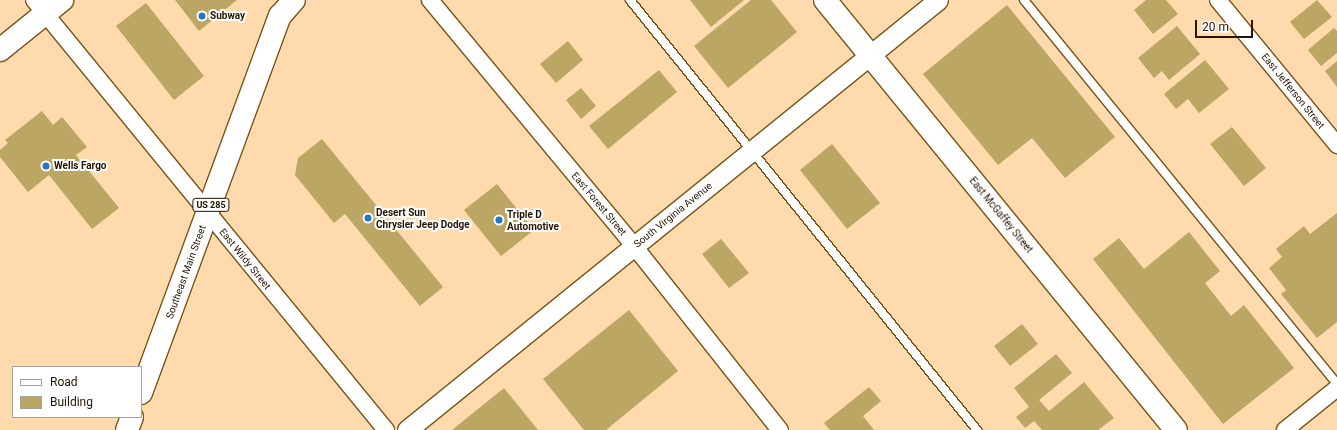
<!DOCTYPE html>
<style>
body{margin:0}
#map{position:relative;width:1337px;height:430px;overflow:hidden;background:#fedaac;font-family:Roboto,sans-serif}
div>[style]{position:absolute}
.building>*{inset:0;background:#bba664}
.roads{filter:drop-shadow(1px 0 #7a5317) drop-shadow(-1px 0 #7a5317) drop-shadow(0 1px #7a5317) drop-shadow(0 -1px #7a5317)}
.service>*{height:8px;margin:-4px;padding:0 4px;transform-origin:4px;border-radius:4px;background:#fff}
.minor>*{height:16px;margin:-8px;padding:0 8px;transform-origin:8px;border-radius:8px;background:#fff}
.tertiary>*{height:19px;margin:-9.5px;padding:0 9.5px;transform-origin:9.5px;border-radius:9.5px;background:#fff}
.secondary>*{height:22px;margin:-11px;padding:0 11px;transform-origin:11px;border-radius:11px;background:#fff}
.primary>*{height:22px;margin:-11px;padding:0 11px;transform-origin:11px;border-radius:11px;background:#fff}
.dots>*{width:11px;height:11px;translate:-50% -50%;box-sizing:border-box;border:2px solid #fff;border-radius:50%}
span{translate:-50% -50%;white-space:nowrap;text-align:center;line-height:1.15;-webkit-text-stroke:4px #fff;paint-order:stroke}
.shield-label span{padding:1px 3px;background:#fff;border:1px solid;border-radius:3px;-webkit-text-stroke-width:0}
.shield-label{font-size:9px;color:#251400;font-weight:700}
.poi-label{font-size:10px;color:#251400;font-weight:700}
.left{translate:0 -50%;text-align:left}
.street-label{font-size:10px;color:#251400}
.legend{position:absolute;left:12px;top:366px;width:130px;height:52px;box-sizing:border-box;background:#fff;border:1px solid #a8a199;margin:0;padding:5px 7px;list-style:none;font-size:12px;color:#251400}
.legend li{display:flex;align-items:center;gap:8px;height:20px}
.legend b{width:20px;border:1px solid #a8a199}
.scale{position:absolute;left:1195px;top:20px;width:58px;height:18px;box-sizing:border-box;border:2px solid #251400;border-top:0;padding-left:5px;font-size:12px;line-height:14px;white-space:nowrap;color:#251400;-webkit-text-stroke:3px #fff;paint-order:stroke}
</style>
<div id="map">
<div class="building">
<i style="clip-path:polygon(175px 0,237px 0,199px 31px)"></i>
<i style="clip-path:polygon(690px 0,744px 0,711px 27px)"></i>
<i style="clip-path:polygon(751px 0,771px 0,797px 32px,728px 88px,694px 46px)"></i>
<i style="clip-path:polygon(1146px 0,1166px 0,1178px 14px,1153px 34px,1134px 10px)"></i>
<i style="clip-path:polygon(1317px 0,1332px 17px,1304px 39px,1290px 22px)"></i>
<i style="clip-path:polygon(146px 3px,204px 76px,174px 100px,116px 26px)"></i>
<i style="clip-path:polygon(1007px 5px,1115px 137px,1065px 178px,1032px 138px,998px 165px,923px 74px)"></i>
<i style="clip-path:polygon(1177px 26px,1200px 54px,1169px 80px,1162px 71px,1154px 78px,1138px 58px)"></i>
<i style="clip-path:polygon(1334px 28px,1337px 31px,1337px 53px,1321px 66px,1308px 50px)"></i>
<i style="clip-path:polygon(568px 41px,583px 60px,556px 83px,540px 64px)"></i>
<i style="clip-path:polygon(1205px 60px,1229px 89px,1199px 113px,1188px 99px,1176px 109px,1164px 94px)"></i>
<i style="clip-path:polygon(1337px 61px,1337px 87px,1325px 71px)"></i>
<i style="clip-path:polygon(659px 70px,677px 92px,608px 149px,589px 126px)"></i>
<i style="clip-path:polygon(581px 88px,596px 106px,581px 119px,566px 100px)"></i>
<i style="clip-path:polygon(42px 111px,53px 125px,62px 117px,87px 147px,76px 155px,119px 208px,92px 229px,49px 175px,28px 192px,0 157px,0 150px,8px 143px,5px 140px)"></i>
<i style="clip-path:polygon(1232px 127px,1266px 168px,1244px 186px,1210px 144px)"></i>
<i style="clip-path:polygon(322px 139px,443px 287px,420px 306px,345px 214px,334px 223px,295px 175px,298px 158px)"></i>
<i style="clip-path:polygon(832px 144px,880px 203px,847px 229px,800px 170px)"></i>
<i style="clip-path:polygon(497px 184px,534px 230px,501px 256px,464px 210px)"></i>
<i style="clip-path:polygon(1337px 213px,1337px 322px,1317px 338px,1281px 294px,1286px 290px,1269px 268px,1282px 257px,1276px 249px,1304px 226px,1310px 234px)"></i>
<i style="clip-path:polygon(1189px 232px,1220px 271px,1205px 283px,1231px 316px,1244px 305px,1294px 368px,1223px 424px,1093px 259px,1119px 238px,1144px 269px)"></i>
<i style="clip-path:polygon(721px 239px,749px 273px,729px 288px,702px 254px)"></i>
<i style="clip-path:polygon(629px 310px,678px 371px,606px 430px,584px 430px,543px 379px)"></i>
<i style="clip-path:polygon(1022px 324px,1038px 344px,1010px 366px,994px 346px)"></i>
<i style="clip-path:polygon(1056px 354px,1072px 373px,1039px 400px,1049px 411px,1084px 382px,1114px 418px,1098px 430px,1042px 430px,1034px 421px,1025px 428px,1016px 417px,1029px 407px,1014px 388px)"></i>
<i style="clip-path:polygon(869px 387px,881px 401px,863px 416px,874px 430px,830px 430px,824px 423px)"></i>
<i style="clip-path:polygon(504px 388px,538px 430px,452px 430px)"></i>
</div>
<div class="roads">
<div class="service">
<i style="left:630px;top:0;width:553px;rotate:51.1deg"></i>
<i style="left:1024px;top:0;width:495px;rotate:50.8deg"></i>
</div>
<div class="minor">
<i style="left:34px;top:0;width:556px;rotate:50.7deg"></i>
<i style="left:430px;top:0;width:320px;rotate:50.3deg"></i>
<i style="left:634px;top:246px;width:235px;rotate:51.6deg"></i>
<i style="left:1218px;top:0;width:188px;rotate:50.6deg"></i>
<i style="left:1285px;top:430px;width:67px;rotate:-38.9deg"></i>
</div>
<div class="tertiary">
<i style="left:407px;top:430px;width:683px;rotate:-39deg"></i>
</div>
<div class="secondary">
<i style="left:825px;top:0;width:555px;rotate:50.78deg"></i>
<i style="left:0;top:50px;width:80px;rotate:-38.9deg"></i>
</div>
<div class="primary">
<i style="left:141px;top:393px;width:402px;rotate:-69.8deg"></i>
<i style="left:280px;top:16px;width:21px;rotate:-49deg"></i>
<i style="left:127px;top:430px;width:14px;rotate:-69deg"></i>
</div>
</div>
<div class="dots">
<i style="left:202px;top:16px;background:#2975c4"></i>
<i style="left:46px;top:166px;background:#2975c4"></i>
<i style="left:368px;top:218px;background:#2975c4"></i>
<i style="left:499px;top:220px;background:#2975c4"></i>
</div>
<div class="shield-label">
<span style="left:211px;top:205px">US 285</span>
</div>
<div class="poi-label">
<span class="left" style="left:210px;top:16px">Subway</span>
<span class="left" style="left:54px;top:166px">Wells Fargo</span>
<span class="left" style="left:376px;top:218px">Desert Sun<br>Chrysler Jeep Dodge</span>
<span class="left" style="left:507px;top:220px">Triple D<br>Automotive</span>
</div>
<div class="street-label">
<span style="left:1293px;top:91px;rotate:51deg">East Jefferson Street</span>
<span style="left:599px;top:204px;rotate:50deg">East Forest Street</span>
<span style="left:673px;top:215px;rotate:-39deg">South Virginia Avenue</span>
<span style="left:1001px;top:215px;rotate:51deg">East McGaffey Street</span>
<span style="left:245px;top:259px;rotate:51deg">East Wildy Street</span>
<span style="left:186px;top:272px;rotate:-70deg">Southeast Main Street</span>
</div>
<ul class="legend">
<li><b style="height:5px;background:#fff"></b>Road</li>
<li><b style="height:11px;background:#bba664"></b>Building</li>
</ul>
<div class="scale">20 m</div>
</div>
